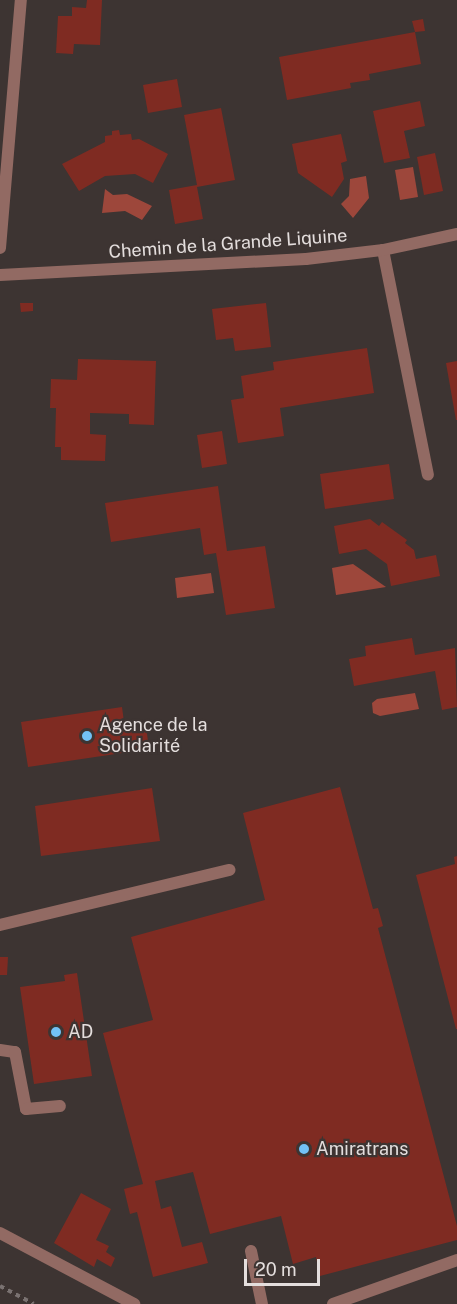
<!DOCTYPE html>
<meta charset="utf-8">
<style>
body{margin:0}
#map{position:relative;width:457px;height:1304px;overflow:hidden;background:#3d3432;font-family:"Public Sans",sans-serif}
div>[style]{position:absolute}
.water>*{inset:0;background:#9d473b}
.building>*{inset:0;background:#7f2b22}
.path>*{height:4px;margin-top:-2px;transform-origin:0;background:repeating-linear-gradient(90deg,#7a7271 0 4.5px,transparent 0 9px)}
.lane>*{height:12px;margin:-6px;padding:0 6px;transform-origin:6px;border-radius:6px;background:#926a63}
.street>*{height:12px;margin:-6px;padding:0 6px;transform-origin:6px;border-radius:6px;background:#926a63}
.dots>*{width:16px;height:16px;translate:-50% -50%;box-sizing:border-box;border:3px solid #3d3432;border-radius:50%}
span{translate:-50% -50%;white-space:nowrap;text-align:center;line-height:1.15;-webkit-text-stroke:4.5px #3d3432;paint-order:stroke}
.street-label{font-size:18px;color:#e4dedd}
.poi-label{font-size:18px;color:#e4dedd}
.left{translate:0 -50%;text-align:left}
.scale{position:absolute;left:244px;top:1259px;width:76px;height:27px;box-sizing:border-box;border:3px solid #e4dedd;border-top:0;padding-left:8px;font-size:18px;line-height:21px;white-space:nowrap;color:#e4dedd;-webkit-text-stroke:4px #3d3432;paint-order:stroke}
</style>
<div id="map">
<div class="water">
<i style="clip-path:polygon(413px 167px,418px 197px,400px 200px,395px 170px)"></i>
<i style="clip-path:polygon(366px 176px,369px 198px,353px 218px,341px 204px,349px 196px,350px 179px)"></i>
<i style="clip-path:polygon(105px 189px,113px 195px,127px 194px,152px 206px,142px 220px,125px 211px,102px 213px)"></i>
<i style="clip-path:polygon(353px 564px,386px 587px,336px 595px,332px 568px)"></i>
<i style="clip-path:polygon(211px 573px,214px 593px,177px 598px,175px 578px)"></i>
<i style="clip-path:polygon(415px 693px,419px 709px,380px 716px,373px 713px,372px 703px,377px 699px)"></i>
</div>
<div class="building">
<i style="clip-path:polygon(87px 0,102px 0,100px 45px,74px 44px,73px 54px,56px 53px,58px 16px,72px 16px,72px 7px,86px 8px)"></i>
<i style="clip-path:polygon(423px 19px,425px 31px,415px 32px,412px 21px)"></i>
<i style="clip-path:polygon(415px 32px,421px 64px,369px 74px,370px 80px,350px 83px,351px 88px,287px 100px,279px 57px)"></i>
<i style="clip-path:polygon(177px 79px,182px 107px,148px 113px,143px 85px)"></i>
<i style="clip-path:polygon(420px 101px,425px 126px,404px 131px,410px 158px,384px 163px,373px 111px)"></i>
<i style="clip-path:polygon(221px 108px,235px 180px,197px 187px,203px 219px,175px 224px,169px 190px,197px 185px,184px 115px)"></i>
<i style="clip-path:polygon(119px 130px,120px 135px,131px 134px,132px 140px,139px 139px,168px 154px,153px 183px,135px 174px,105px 176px,79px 191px,62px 164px,105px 142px,105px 136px,112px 135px,112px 131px)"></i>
<i style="clip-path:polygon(341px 134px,347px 161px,341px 163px,344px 179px,332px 197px,298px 173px,292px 144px)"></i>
<i style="clip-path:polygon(435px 153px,443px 191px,424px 195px,417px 157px)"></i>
<i style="clip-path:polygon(20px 303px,33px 303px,33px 311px,21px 312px)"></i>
<i style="clip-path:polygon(266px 303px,271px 347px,235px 351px,233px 338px,216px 340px,212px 309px)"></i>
<i style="clip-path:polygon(367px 348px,374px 393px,280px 408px,284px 436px,238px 443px,231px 400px,244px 398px,241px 376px,274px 370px,273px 362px)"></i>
<i style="clip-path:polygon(78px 359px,156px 361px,154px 425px,129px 424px,129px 414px,90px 413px,90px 434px,106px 435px,105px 461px,61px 460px,61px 447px,55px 447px,56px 408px,50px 408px,51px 379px,77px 380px)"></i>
<i style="clip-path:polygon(457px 361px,457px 420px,456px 420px,446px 363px)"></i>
<i style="clip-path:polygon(222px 431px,227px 464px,202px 468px,197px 435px)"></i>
<i style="clip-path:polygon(389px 464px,394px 499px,325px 509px,320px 474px)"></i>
<i style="clip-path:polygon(218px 486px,227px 551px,265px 546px,275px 608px,226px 615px,216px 553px,204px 555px,200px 528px,111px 542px,105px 503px)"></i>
<i style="clip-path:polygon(370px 519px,379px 526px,382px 522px,407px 540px,405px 543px,414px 550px,416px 559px,436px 555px,440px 576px,391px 586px,387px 564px,366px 549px,339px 554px,334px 526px)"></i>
<i style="clip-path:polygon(412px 638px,415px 655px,455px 648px,457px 707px,442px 710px,435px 671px,354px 686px,349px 659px,366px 656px,365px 646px)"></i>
<i style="clip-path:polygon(122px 707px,125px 729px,146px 726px,149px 749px,28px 767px,21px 722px)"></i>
<i style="clip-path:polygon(340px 787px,373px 909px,378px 908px,383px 926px,378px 928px,457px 1226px,457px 1240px,320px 1276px,316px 1257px,293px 1264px,281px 1216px,210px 1234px,193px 1172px,155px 1181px,161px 1209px,171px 1206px,182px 1247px,202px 1242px,208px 1263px,153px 1277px,137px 1212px,130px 1214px,124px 1189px,143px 1184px,103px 1033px,153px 1020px,131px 937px,265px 900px,243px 813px)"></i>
<i style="clip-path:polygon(152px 788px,160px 841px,41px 856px,35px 806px)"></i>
<i style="clip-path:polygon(457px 856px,457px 1029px,456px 1029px,416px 875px,455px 864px,454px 857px)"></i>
<i style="clip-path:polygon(0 957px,8px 957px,7px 975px,0 975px)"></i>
<i style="clip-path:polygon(77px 973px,92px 1076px,34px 1084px,20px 987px,65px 981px,64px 975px)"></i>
<i style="clip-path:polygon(81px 1193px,111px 1209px,96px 1240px,109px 1246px,106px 1252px,115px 1258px,111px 1267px,97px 1259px,94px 1267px,54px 1243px)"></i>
</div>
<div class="path">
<i style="left:0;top:1286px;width:38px;rotate:28deg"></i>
</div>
<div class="lane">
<i style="left:383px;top:250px;width:229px;rotate:78.7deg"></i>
<i style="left:0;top:925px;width:236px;rotate:-13.5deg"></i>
<i style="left:0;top:1050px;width:15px;rotate:8deg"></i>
<i style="left:15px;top:1052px;width:58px;rotate:79.1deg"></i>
<i style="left:26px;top:1109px;width:34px;rotate:-5deg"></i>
<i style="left:251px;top:1251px;width:54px;rotate:78.3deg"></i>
</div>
<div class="street">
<i style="left:0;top:248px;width:249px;rotate:-85.2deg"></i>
<i style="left:0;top:275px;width:306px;rotate:-3deg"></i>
<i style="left:306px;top:259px;width:78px;rotate:-6.7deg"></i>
<i style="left:383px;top:250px;width:76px;rotate:-12.2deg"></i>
<i style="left:0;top:1233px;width:152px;rotate:27.9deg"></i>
<i style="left:333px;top:1304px;width:132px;rotate:-19.5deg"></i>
</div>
<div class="dots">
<i style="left:87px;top:736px;background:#72c1f5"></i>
<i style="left:56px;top:1032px;background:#72c1f5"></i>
<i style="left:304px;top:1149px;background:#72c1f5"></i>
</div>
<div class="street-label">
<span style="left:228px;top:244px;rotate:-4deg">Chemin de la Grande Liquine</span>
</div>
<div class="poi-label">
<span class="left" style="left:99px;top:736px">Agence de la<br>Solidarité</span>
<span class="left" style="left:68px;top:1032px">AD</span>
<span class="left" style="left:316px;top:1149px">Amiratrans</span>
</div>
<div class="scale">20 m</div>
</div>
